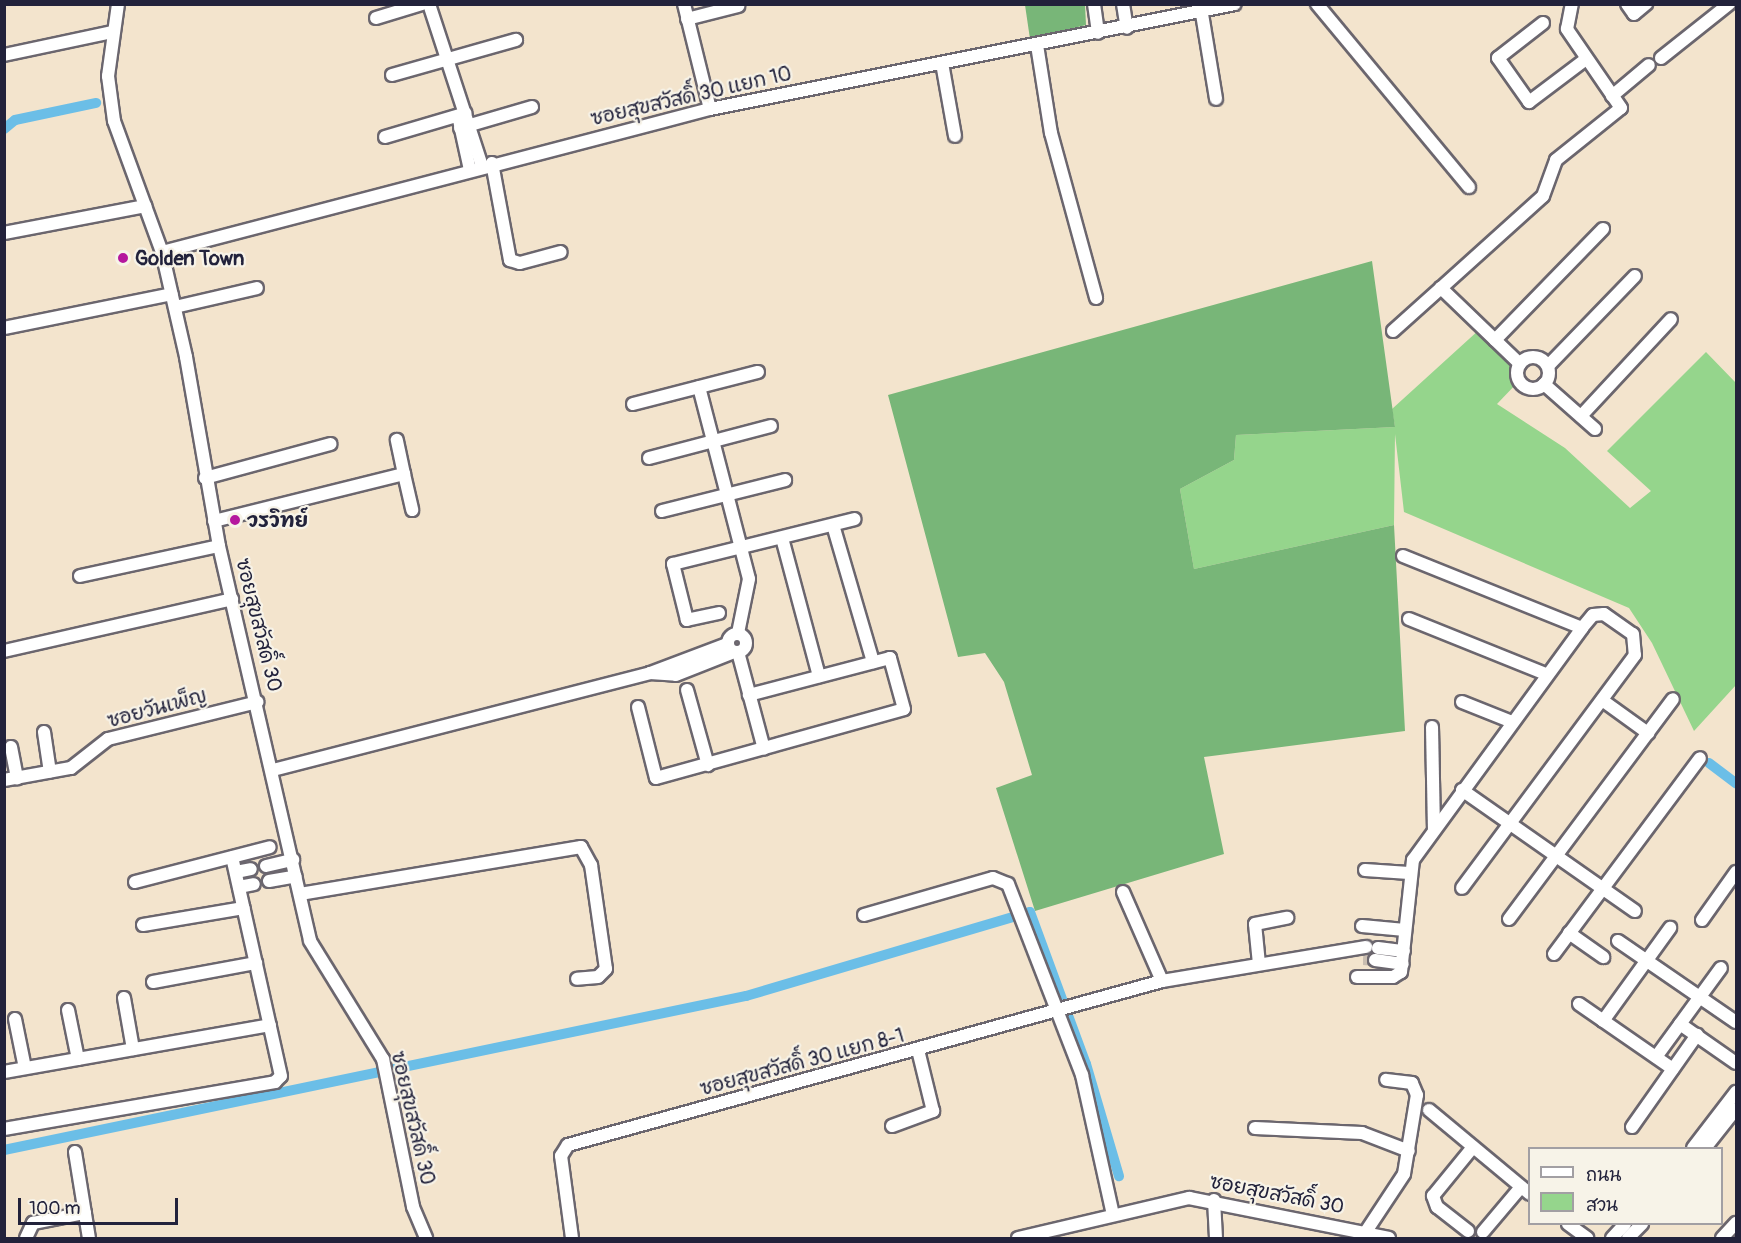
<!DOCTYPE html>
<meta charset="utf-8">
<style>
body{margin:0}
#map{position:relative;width:1741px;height:1243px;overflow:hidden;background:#f3e4cd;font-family:Pangolin,"Playpen Sans Thai",sans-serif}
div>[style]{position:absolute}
.green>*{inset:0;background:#95d58c}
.forest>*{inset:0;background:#78b678}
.canal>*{height:10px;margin:-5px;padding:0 5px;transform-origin:5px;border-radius:5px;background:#6bbee7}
.minor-tunnel>*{height:12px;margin-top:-6px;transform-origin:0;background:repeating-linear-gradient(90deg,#c9bdb0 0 12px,transparent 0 18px)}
.roads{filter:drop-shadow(2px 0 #6b666e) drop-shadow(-2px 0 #6b666e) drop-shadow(0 2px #6b666e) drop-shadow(0 -2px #6b666e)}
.minor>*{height:12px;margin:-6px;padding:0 6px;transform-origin:6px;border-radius:6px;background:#fff}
.minor>.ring{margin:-6px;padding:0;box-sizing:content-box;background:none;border:12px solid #fff;border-radius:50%}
.dots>*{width:16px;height:16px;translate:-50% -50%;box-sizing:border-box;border:3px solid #f7f3e8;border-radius:50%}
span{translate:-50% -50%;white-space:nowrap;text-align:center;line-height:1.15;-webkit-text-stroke:4.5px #f7f3e8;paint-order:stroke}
.street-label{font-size:20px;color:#22223b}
.poi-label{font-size:20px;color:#22223b;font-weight:700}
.left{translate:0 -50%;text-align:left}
.frame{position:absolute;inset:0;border:6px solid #22223b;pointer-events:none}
.legend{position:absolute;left:1528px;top:1147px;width:195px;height:78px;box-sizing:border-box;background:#f7f3e8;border:2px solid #a29fa3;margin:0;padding:8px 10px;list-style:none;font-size:18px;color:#22223b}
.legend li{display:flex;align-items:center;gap:12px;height:30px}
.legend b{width:30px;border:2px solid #a29fa3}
.scale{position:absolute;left:18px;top:1198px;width:160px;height:27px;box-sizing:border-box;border:3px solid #22223b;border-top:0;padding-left:8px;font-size:18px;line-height:21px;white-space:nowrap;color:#22223b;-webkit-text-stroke:4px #f7f3e8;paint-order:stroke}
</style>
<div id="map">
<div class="green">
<i style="clip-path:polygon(1480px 329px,1516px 365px,1518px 382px,1497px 404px,1565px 448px,1630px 508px,1651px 491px,1607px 451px,1706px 352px,1736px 383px,1736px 685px,1694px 731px,1652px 643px,1629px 608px,1404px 512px,1395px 434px,1394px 525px,1194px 569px,1180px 489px,1234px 460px,1236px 435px,1395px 427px,1392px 409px)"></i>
</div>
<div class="forest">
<i style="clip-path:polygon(1025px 5px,1085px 5px,1086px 25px,1030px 39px)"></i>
<i style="clip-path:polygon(1372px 261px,1395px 427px,1236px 435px,1234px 460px,1180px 489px,1194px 569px,1394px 525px,1405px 731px,1204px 757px,1224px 854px,1035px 911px,996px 788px,1032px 775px,1004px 682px,985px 653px,958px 657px,888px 395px)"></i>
</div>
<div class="canal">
<i style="left:4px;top:129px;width:14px;rotate:-39deg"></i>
<i style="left:15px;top:120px;width:83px;rotate:-11.9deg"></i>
<i style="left:1709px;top:763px;width:34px;rotate:37deg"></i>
<i style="left:4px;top:1150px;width:758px;rotate:-11.73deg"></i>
<i style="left:746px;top:996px;width:296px;rotate:-16.5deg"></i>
<i style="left:1030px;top:912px;width:162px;rotate:69.8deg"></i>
<i style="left:1086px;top:1064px;width:117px;rotate:73.6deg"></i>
</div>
<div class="minor-tunnel">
<i style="left:1363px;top:959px;width:12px;rotate:5deg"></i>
</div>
<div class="roads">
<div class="minor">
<i style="left:118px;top:4px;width:73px;rotate:97.9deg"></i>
<i style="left:108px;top:76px;width:45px;rotate:82.4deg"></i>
<i style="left:114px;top:121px;width:140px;rotate:69.9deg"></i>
<i style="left:162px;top:252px;width:108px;rotate:77.1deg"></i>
<i style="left:186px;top:357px;width:192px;rotate:80.1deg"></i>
<i style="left:219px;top:546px;width:405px;rotate:77deg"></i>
<i style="left:310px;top:941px;width:139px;rotate:58.3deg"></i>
<i style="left:383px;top:1059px;width:151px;rotate:78.5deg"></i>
<i style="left:413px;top:1207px;width:34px;rotate:67deg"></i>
<i style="left:429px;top:4px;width:170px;rotate:71.9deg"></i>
<i style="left:684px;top:4px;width:108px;rotate:76.1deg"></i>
<i style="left:1094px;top:4px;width:29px;rotate:82deg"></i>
<i style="left:1123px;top:4px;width:24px;rotate:81deg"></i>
<i style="left:1317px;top:4px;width:238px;rotate:50.3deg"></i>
<i style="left:1627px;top:4px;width:12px;rotate:55deg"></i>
<i style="left:1634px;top:14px;width:16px;rotate:-40deg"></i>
<i style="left:1202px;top:14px;width:86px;rotate:80.6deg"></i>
<i style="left:376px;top:18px;width:48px;rotate:-16.9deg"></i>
<i style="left:687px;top:19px;width:53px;rotate:-14.3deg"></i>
<i style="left:1543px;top:23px;width:57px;rotate:142.1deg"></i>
<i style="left:1498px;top:58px;width:54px;rotate:54.8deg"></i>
<i style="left:1529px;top:102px;width:71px;rotate:-37deg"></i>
<i style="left:1037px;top:45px;width:89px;rotate:81deg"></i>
<i style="left:1051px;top:133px;width:171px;rotate:74.7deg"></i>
<i style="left:4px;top:55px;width:110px;rotate:-12deg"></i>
<i style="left:1661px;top:58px;width:87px;rotate:-38.5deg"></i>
<i style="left:942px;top:63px;width:74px;rotate:79.9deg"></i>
<i style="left:392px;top:75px;width:129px;rotate:-15.8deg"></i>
<i style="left:1612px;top:96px;width:48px;rotate:-40deg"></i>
<i style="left:459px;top:120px;width:51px;rotate:77.6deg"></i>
<i style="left:460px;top:128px;width:75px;rotate:-16.3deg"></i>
<i style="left:385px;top:137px;width:84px;rotate:-16.5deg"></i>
<i style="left:492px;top:163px;width:99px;rotate:79.5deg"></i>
<i style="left:510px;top:260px;width:10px;rotate:17deg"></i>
<i style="left:520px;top:263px;width:42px;rotate:-15deg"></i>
<i style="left:4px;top:233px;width:144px;rotate:-10.8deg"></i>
<i style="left:162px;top:252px;width:566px;rotate:-14.63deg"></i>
<i style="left:710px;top:109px;width:535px;rotate:-11.31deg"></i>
<i style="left:175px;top:307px;width:84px;rotate:-13deg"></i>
<i style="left:4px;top:328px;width:171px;rotate:-11.4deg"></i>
<i style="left:1393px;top:331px;width:64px;rotate:-41.9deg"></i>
<i style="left:1495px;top:340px;width:155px;rotate:-45.8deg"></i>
<i class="ring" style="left:1517px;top:357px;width:20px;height:20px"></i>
<i style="left:1520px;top:364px;width:110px;rotate:-136.1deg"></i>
<i style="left:1441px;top:288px;width:137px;rotate:-42deg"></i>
<i style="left:1543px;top:196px;width:38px;rotate:-70deg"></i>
<i style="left:1556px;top:160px;width:83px;rotate:-38.7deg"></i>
<i style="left:1621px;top:108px;width:96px;rotate:-124.4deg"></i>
<i style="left:1567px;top:29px;width:25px;rotate:-79deg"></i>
<i style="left:1548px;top:366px;width:125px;rotate:-46deg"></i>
<i style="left:1544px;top:384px;width:68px;rotate:41.4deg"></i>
<i style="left:699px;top:387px;width:198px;rotate:75.4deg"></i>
<i style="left:749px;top:579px;width:55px;rotate:101.5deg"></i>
<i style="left:633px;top:404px;width:129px;rotate:-14.4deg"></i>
<i style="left:1581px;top:416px;width:132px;rotate:-47.1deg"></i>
<i style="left:649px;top:458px;width:126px;rotate:-14.7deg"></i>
<i style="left:404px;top:474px;width:37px;rotate:77deg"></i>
<i style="left:205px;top:478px;width:130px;rotate:-15.2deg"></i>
<i style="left:662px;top:511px;width:127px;rotate:-14.1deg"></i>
<i style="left:214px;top:521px;width:196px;rotate:-13.9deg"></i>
<i style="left:404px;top:474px;width:35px;rotate:-102deg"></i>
<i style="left:833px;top:525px;width:143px;rotate:73.7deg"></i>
<i style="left:782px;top:538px;width:143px;rotate:75deg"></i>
<i style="left:1403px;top:556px;width:193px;rotate:21.9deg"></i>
<i style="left:80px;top:576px;width:142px;rotate:-12.2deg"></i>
<i style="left:719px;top:613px;width:33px;rotate:168deg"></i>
<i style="left:687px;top:620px;width:58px;rotate:-104deg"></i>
<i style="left:673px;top:564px;width:187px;rotate:-13.9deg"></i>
<i style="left:1409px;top:619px;width:148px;rotate:21.9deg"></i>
<i class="ring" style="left:728px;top:634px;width:6px;height:6px"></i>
<i style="left:4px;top:651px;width:234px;rotate:-12.8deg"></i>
<i style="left:738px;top:652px;width:100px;rotate:75deg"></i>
<i style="left:650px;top:673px;width:26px;rotate:4deg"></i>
<i style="left:676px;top:675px;width:62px;rotate:-21.6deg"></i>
<i style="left:687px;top:690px;width:78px;rotate:74.4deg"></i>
<i style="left:1602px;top:700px;width:57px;rotate:35.7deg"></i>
<i style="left:1462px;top:702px;width:54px;rotate:21.8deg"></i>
<i style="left:638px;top:707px;width:73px;rotate:75.8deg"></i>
<i style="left:656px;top:778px;width:257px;rotate:-15.5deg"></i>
<i style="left:904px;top:709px;width:53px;rotate:-105.4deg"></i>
<i style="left:890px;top:658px;width:146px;rotate:165.3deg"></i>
<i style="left:1432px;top:727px;width:102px;rotate:88.9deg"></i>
<i style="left:44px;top:732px;width:40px;rotate:81.5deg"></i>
<i style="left:11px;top:747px;width:32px;rotate:79deg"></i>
<i style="left:273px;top:770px;width:389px;rotate:-14.4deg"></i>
<i style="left:650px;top:673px;width:82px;rotate:-20.6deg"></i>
<i style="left:4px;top:780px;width:68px;rotate:-10.2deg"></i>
<i style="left:71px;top:768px;width:47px;rotate:-38.1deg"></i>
<i style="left:108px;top:739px;width:154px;rotate:-13.9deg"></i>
<i style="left:1462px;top:790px;width:211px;rotate:35deg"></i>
<i style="left:266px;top:866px;width:28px;rotate:-13deg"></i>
<i style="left:1365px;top:870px;width:44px;rotate:3.9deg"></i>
<i style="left:236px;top:872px;width:15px;rotate:-11deg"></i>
<i style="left:269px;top:881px;width:27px;rotate:-10deg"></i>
<i style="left:135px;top:882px;width:139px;rotate:-14.5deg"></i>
<i style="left:239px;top:887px;width:15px;rotate:-11deg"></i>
<i style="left:1123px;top:892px;width:97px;rotate:66.3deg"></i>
<i style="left:300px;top:894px;width:285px;rotate:-9.5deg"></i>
<i style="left:581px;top:847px;width:21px;rotate:61deg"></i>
<i style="left:591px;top:865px;width:105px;rotate:81.8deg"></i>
<i style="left:606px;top:969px;width:11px;rotate:135deg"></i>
<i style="left:598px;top:977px;width:21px;rotate:175deg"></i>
<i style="left:864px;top:915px;width:134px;rotate:-16deg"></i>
<i style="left:993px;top:878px;width:16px;rotate:22deg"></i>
<i style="left:1008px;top:884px;width:205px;rotate:68.8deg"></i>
<i style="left:1082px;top:1075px;width:143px;rotate:77.5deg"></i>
<i style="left:1509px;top:919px;width:274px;rotate:-53.3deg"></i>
<i style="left:1702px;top:920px;width:59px;rotate:-54.7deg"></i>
<i style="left:143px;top:925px;width:102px;rotate:-9.6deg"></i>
<i style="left:1362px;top:926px;width:43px;rotate:5.3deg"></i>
<i style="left:1569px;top:933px;width:42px;rotate:35.2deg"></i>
<i style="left:1618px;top:941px;width:143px;rotate:34.5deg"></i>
<i style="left:1378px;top:948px;width:26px;rotate:7deg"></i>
<i style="left:1554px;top:954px;width:244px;rotate:-53.3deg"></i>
<i style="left:1375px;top:960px;width:28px;rotate:8deg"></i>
<i style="left:1259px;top:964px;width:40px;rotate:-95.7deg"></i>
<i style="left:1255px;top:924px;width:33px;rotate:-11deg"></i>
<i style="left:1357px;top:977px;width:36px"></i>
<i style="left:1393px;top:977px;width:9px;rotate:-32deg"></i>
<i style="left:1401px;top:972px;width:113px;rotate:-83.9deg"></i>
<i style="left:1413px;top:860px;width:287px;rotate:-53.9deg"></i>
<i style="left:1582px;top:628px;width:17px;rotate:-50deg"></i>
<i style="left:1593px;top:615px;width:11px;rotate:-5deg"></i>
<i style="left:1604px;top:614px;width:35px;rotate:35deg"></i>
<i style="left:1633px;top:634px;width:21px;rotate:85deg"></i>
<i style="left:1635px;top:655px;width:290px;rotate:126.6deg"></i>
<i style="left:153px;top:982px;width:105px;rotate:-10.5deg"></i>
<i style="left:124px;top:998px;width:52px;rotate:80deg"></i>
<i style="left:1579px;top:1004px;width:114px;rotate:34.7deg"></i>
<i style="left:68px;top:1010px;width:50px;rotate:78.5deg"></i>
<i style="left:15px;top:1019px;width:50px;rotate:78.5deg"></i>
<i style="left:1603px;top:1021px;width:115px;rotate:-54.2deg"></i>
<i style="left:1680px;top:1024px;width:68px;rotate:34.9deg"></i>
<i style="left:1656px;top:1057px;width:110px;rotate:-53.9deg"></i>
<i style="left:4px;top:1072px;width:270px;rotate:-10deg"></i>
<i style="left:1429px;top:1110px;width:131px;rotate:39.7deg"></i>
<i style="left:892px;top:1126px;width:44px;rotate:-20.1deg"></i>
<i style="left:933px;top:1111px;width:63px;rotate:-103.8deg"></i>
<i style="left:1632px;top:1127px;width:113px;rotate:-54.8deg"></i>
<i style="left:1255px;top:1128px;width:107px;rotate:2.7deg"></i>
<i style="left:1362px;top:1133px;width:50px;rotate:21deg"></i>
<i style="left:4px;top:1129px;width:275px;rotate:-9.8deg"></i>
<i style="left:275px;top:1082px;width:8px;rotate:-45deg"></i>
<i style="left:281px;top:1076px;width:224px;rotate:-102.6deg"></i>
<i style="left:1693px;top:1148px;width:71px;rotate:-52.5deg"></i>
<i style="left:1705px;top:1148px;width:50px;rotate:-51.5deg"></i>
<i style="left:75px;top:1152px;width:87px;rotate:80.8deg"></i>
<i style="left:1214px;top:1200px;width:38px;rotate:87deg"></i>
<i style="left:1568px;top:1224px;width:24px;rotate:36deg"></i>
<i style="left:1367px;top:1230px;width:67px;rotate:-56.5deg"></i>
<i style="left:1404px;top:1174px;width:80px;rotate:-80.7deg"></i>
<i style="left:1417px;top:1095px;width:13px;rotate:-113deg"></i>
<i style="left:1412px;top:1083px;width:26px;rotate:-173deg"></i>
<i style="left:1468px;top:1231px;width:39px;rotate:-142deg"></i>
<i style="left:1437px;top:1207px;width:12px;rotate:-110deg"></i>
<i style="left:1433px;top:1196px;width:63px;rotate:-50.8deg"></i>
<i style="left:1483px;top:1232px;width:59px;rotate:-49.8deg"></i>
<i style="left:26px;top:1238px;width:17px;rotate:-65deg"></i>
<i style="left:33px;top:1223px;width:53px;rotate:-10.9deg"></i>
<i style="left:572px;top:1238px;width:83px;rotate:-97.6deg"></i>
<i style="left:561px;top:1156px;width:13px;rotate:-58deg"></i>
<i style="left:568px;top:1145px;width:616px;rotate:-15.43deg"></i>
<i style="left:1162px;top:981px;width:207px;rotate:-9.5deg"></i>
<i style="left:1018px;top:1238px;width:176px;rotate:-13.2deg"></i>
<i style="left:1189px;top:1198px;width:204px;rotate:11.3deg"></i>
<i style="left:1612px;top:1238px;width:19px;rotate:-47deg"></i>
<i style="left:1628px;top:1238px;width:20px;rotate:-45deg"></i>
<i style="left:1722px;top:1238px;width:21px;rotate:-47deg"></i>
</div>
</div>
<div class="dots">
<i style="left:123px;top:258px;background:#b5179e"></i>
<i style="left:235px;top:520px;background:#b5179e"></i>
</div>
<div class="street-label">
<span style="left:691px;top:96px;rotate:-13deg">ซอยสุขสวัสดิ์ 30 แยก 10</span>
<span style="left:259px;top:625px;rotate:76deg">ซอยสุขสวัสดิ์ 30</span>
<span style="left:157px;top:708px;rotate:-15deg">ซอยวันเพ็ญ</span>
<span style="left:802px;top:1062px;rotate:-15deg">ซอยสุขสวัสดิ์ 30 แยก 8-1</span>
<span style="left:413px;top:1118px;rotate:77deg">ซอยสุขสวัสดิ์ 30</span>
<span style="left:1277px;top:1194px;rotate:11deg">ซอยสุขสวัสดิ์ 30</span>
</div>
<div class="poi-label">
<span class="left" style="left:135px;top:258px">Golden Town</span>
<span class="left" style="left:247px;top:520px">วรวิทย์</span>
</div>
<div class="frame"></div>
<ul class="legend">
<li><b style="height:8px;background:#fff"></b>ถนน</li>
<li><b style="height:16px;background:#95d58c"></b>สวน</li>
</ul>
<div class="scale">100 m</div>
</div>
